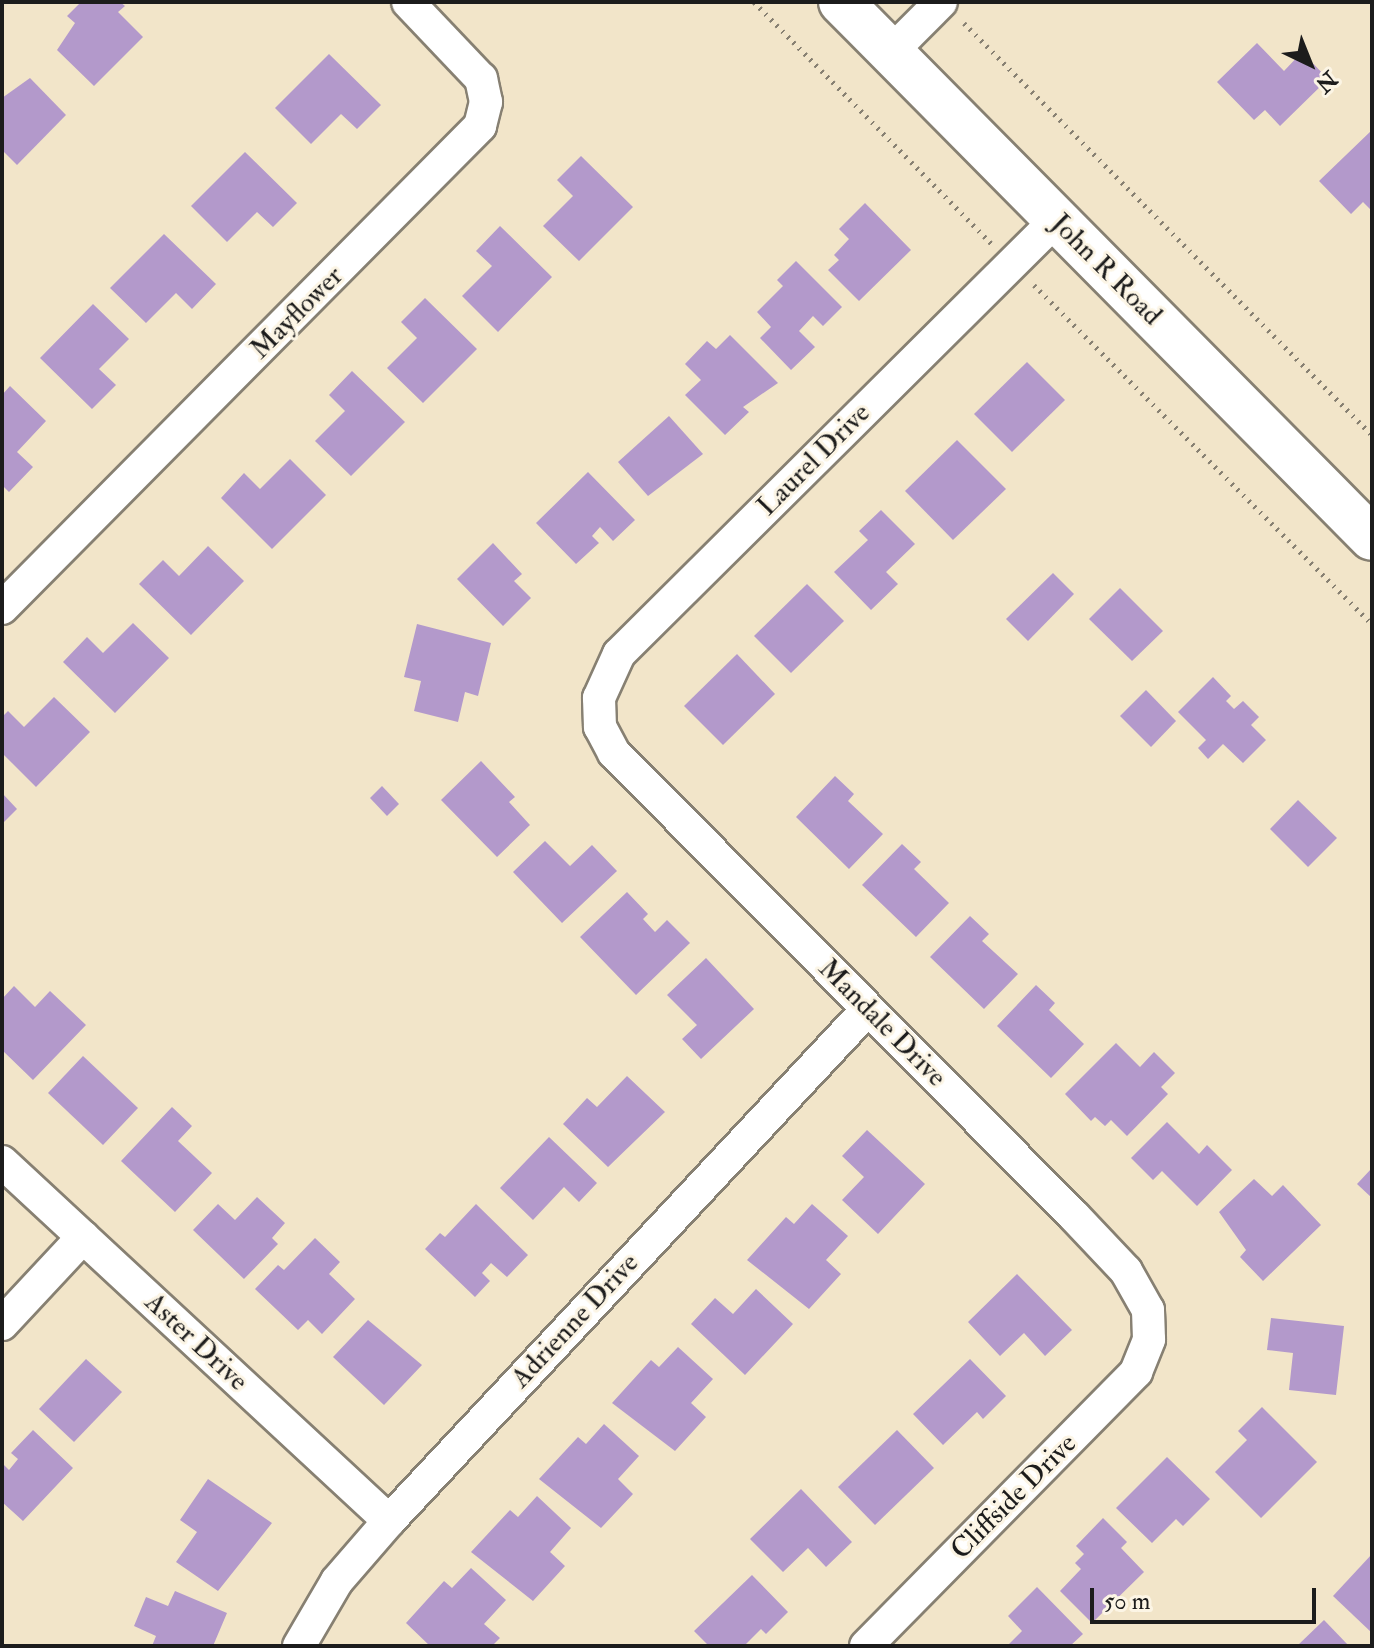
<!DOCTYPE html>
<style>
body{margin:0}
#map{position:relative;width:1374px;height:1648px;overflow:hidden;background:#f2e5c9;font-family:"IM FELL Double Pica",serif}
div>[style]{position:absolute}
.building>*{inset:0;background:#b399cb}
.path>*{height:5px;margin-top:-2.5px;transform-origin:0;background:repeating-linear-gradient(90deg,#878072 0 2px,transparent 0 8px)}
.roads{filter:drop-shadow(2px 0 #878072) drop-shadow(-2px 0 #878072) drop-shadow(0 2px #878072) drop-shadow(0 -2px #878072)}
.minor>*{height:32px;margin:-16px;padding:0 16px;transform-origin:16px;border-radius:16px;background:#fff}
.secondary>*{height:44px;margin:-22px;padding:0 22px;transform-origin:22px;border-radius:22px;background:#fff}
span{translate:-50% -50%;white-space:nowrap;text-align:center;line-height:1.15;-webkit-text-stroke:6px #fcf5e5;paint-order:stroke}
.street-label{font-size:28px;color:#1c1c1c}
.frame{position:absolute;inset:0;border:4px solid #1c1c1c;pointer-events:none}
.north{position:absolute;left:1270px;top:24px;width:80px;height:80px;-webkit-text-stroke:6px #fcf5e5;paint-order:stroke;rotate:137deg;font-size:22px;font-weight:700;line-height:32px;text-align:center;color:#1c1c1c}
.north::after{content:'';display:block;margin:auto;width:28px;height:36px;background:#1c1c1c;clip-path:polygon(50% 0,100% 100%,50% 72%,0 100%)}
.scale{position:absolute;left:1090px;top:1588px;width:226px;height:36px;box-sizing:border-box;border:4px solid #1c1c1c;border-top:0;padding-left:10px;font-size:24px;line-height:28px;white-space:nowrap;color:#1c1c1c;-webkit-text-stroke:6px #fcf5e5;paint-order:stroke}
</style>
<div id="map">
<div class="building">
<i style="clip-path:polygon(81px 2px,120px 2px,125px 6px,118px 12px,143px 37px,94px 86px,57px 50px,75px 23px,67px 16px)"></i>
<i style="clip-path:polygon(1257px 43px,1284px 71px,1302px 52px,1328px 79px,1280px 126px,1265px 110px,1254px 120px,1217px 82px)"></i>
<i style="clip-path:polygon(329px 54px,381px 105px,357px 129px,341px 114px,311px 144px,275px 108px)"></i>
<i style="clip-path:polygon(30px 78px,66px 115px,17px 165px,2px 150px,2px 98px)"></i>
<i style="clip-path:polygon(1372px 130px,1372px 211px,1363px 202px,1351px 214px,1319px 181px)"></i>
<i style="clip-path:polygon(245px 152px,297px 203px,273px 227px,257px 212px,227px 242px,191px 206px)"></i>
<i style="clip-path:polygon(581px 156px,633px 207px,579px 261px,543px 226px,573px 196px,557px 180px)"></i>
<i style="clip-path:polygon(865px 203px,911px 250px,859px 301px,828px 270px,839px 260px,834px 255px,849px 239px,839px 229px)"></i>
<i style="clip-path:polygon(500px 226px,552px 277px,498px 332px,462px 296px,492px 266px,476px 251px)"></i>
<i style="clip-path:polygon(164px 234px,216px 284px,192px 309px,176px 293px,146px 323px,110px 288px)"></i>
<i style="clip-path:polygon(796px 261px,842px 307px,823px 326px,813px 316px,799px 331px,815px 347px,791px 370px,760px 338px,771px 327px,757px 312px,783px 286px,777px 280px)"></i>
<i style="clip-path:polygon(425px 298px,477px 349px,423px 403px,387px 368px,417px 338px,401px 322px)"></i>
<i style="clip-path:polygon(93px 304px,129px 339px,99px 369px,116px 385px,92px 409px,40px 358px)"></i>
<i style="clip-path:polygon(730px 335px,778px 383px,743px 407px,749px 412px,725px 435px,685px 395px,701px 380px,685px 364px,707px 341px,716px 349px)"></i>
<i style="clip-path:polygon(1027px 362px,1065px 400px,1012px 452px,974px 414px)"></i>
<i style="clip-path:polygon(352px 371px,405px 422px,351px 476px,315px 441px,345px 411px,329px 395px)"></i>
<i style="clip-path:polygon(10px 386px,46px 421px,17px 452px,33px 467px,9px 492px,2px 485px,2px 395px)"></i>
<i style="clip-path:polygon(669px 416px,703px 454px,648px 496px,618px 462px)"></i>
<i style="clip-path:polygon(957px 440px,1006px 489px,953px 540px,905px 491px)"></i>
<i style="clip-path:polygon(290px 459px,326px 495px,272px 549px,221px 498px,244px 473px,260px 489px)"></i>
<i style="clip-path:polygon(588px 472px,635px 520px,613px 541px,600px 527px,592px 536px,599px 543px,576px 564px,536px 523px)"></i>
<i style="clip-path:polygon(881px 510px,915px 544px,886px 572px,898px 584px,871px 610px,834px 572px,868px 540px,859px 531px)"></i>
<i style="clip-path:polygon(493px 543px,522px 574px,514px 581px,531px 598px,503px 626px,457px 579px)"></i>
<i style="clip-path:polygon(208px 546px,244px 581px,191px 635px,139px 584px,163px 560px,179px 576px)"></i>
<i style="clip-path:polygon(1053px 573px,1074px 594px,1028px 641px,1006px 619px)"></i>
<i style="clip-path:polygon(807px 584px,844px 621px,791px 673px,754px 636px)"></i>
<i style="clip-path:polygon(1120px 588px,1163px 631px,1132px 661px,1089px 619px)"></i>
<i style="clip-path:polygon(133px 623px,169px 658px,115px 713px,63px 662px,87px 637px,103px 653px)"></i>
<i style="clip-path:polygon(417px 624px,491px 643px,478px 696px,465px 692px,458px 722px,414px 711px,421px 681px,404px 677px)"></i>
<i style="clip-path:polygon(737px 654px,775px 694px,723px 745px,684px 706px)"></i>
<i style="clip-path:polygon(1213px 677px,1231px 696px,1226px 701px,1234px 709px,1243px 701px,1259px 717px,1251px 725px,1266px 740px,1243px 763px,1223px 744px,1208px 759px,1198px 748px,1206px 740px,1178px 712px)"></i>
<i style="clip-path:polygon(1146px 690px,1176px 721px,1151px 747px,1120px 716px)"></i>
<i style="clip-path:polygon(54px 697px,90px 732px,36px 787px,2px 753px,2px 717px,8px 711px,24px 727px)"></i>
<i style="clip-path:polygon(481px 761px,515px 797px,509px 802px,530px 825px,497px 857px,441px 800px)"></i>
<i style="clip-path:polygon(835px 776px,854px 794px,848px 801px,883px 834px,849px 869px,796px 817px)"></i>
<i style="clip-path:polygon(382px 786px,399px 804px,387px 816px,370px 798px)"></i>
<i style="clip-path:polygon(2px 793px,17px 809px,2px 824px)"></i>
<i style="clip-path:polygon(1298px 800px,1337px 838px,1308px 867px,1270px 829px)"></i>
<i style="clip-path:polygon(545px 841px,570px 866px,592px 845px,617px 871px,562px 923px,513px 872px)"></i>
<i style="clip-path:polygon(902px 844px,921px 862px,914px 869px,949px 903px,916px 937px,862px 885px)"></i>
<i style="clip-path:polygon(627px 892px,648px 914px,643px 919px,655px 932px,667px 920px,690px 943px,636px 995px,580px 937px)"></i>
<i style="clip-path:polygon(970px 916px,989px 934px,982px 941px,1018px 974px,984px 1009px,930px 957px)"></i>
<i style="clip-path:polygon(706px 958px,754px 1009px,701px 1059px,682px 1039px,697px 1025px,667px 995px)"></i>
<i style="clip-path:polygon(1036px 985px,1055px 1003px,1049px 1010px,1084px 1044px,1051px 1078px,997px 1026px)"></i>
<i style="clip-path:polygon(14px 986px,35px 1007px,50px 991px,86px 1025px,33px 1080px,2px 1050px,2px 999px)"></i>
<i style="clip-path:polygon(1116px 1043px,1140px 1067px,1154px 1052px,1175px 1073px,1161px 1087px,1168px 1094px,1127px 1136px,1111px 1120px,1105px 1126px,1095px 1117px,1091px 1121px,1065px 1094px)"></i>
<i style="clip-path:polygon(83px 1056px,138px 1108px,103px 1145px,48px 1093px)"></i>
<i style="clip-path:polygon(627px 1076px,665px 1112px,608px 1167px,563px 1124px,587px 1098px,597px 1107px)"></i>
<i style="clip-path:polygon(172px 1107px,192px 1126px,178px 1141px,212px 1173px,175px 1212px,121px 1161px)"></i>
<i style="clip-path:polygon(1167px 1122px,1199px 1154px,1207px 1145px,1232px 1170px,1197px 1206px,1162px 1171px,1153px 1180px,1131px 1158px)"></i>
<i style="clip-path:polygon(867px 1130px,925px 1184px,878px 1234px,842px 1200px,864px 1177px,842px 1156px)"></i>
<i style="clip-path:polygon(549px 1137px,597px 1183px,579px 1202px,564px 1187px,533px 1220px,500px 1188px)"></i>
<i style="clip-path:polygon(1372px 1168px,1372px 1198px,1357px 1184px)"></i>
<i style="clip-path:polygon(1254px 1179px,1272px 1196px,1283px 1185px,1321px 1225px,1263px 1281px,1240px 1257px,1246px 1250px,1219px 1212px)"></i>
<i style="clip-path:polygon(257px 1197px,285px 1223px,272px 1238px,278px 1244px,244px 1279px,193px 1230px,218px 1204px,235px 1220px)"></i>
<i style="clip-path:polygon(476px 1204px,528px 1255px,507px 1277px,491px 1263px,482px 1273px,490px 1281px,475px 1297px,425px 1249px,440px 1233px,445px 1237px)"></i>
<i style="clip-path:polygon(812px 1204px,848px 1236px,826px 1260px,841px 1274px,809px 1309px,747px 1260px,786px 1217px,794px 1224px)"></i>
<i style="clip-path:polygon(315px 1238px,340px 1262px,329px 1274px,355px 1299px,322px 1334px,308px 1320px,298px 1330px,255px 1289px,278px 1265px,284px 1270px)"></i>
<i style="clip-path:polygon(1017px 1274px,1072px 1330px,1045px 1356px,1024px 1333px,1000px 1356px,968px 1322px)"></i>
<i style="clip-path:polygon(756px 1289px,793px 1324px,745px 1375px,691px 1324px,715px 1298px,733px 1314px)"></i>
<i style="clip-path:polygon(1271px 1318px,1344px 1326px,1336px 1395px,1289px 1390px,1293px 1353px,1267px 1350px)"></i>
<i style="clip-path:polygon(368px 1320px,422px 1365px,384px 1405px,333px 1357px)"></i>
<i style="clip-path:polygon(678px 1347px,713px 1379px,691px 1403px,706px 1417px,675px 1451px,612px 1403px,651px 1360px,659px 1367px)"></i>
<i style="clip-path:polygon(86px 1359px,122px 1392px,74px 1442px,39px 1409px)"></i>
<i style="clip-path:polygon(970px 1359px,1006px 1396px,983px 1419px,977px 1412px,943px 1445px,913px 1414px)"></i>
<i style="clip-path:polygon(1262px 1407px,1317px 1462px,1261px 1518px,1215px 1472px,1247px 1440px,1238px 1431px)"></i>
<i style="clip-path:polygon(604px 1424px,639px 1456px,618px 1479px,633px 1494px,601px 1528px,539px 1479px,578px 1437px,586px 1444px)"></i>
<i style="clip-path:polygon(33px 1430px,73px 1468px,23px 1521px,2px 1502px,2px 1463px,9px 1470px,18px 1459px,11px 1453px)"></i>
<i style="clip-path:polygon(897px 1430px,934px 1468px,875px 1525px,838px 1487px)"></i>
<i style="clip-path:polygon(1167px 1457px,1210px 1499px,1183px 1526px,1176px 1519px,1152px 1543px,1116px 1508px)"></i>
<i style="clip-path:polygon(208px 1479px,272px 1523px,218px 1591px,176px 1562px,197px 1532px,180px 1520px)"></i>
<i style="clip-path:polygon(801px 1489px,852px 1542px,826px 1567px,808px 1548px,783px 1572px,750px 1539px)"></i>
<i style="clip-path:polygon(537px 1496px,571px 1528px,550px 1552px,565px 1566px,533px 1601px,471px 1552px,510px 1510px,518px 1517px)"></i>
<i style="clip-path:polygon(1103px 1518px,1127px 1542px,1121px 1548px,1144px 1572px,1092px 1623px,1060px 1591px,1081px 1569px,1075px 1563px,1084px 1554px,1076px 1546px)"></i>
<i style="clip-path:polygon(1372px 1554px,1372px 1633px,1333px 1596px)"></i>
<i style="clip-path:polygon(471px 1568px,506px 1600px,484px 1624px,500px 1638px,492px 1646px,430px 1646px,406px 1623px,444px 1581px,452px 1588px)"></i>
<i style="clip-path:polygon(752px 1575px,788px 1612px,766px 1634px,761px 1629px,744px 1646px,709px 1646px,694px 1631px)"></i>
<i style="clip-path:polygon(1037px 1587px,1083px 1634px,1070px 1646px,1007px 1646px,1022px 1631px,1008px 1616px)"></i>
<i style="clip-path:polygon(175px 1591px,227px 1613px,213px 1646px,152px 1646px,156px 1636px,134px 1626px,146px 1597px,168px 1606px)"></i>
<i style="clip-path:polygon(1324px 1620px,1349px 1646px,1297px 1646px)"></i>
</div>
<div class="path">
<i style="left:754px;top:2px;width:339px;rotate:45.5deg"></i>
<i style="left:964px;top:23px;width:580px;rotate:45.28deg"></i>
<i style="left:1034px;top:285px;width:479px;rotate:45.1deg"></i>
</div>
<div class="roads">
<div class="minor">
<i style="left:890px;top:53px;width:72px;rotate:-45deg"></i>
<i style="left:2px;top:608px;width:679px;rotate:-45.24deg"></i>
<i style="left:480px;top:126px;width:25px;rotate:-76deg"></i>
<i style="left:486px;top:102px;width:24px;rotate:-102deg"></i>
<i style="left:481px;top:79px;width:106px;rotate:-133.5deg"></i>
<i style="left:2px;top:1162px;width:528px;rotate:42.85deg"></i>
<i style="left:2px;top:1324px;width:119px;rotate:-47deg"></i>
<i style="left:299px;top:1646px;width:75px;rotate:-59.7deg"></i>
<i style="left:337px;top:1581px;width:79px;rotate:-49.1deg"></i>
<i style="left:389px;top:1521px;width:701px;rotate:-46.91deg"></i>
<i style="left:866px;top:1646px;width:385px;rotate:-45.4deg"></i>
<i style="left:1136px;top:1372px;width:35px;rotate:-68deg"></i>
<i style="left:1149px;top:1339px;width:29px;rotate:-92deg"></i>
<i style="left:1148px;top:1310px;width:45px;rotate:-119.4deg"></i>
<i style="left:1126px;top:1271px;width:76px;rotate:-133.4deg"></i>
<i style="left:1074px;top:1216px;width:653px;rotate:-134.81deg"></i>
<i style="left:614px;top:753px;width:30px;rotate:-118deg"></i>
<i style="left:600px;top:727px;width:29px;rotate:-92deg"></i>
<i style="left:599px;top:698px;width:48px;rotate:-65.6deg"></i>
<i style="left:619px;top:654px;width:616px;rotate:-44.8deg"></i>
</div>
<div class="secondary">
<i style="left:841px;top:2px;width:754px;rotate:45.27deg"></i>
</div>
</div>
<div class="street-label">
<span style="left:1106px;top:270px;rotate:45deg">John R Road</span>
<span style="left:297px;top:313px;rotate:-45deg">Mayflower</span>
<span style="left:814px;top:460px;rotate:-45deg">Laurel Drive</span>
<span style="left:882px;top:1023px;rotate:45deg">Mandale Drive</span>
<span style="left:575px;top:1321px;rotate:-47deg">Adrienne Drive</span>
<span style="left:196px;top:1342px;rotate:43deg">Aster Drive</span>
<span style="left:1014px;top:1497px;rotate:-45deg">Cliffside Drive</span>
</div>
<div class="frame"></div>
<div class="north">N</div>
<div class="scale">50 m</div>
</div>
